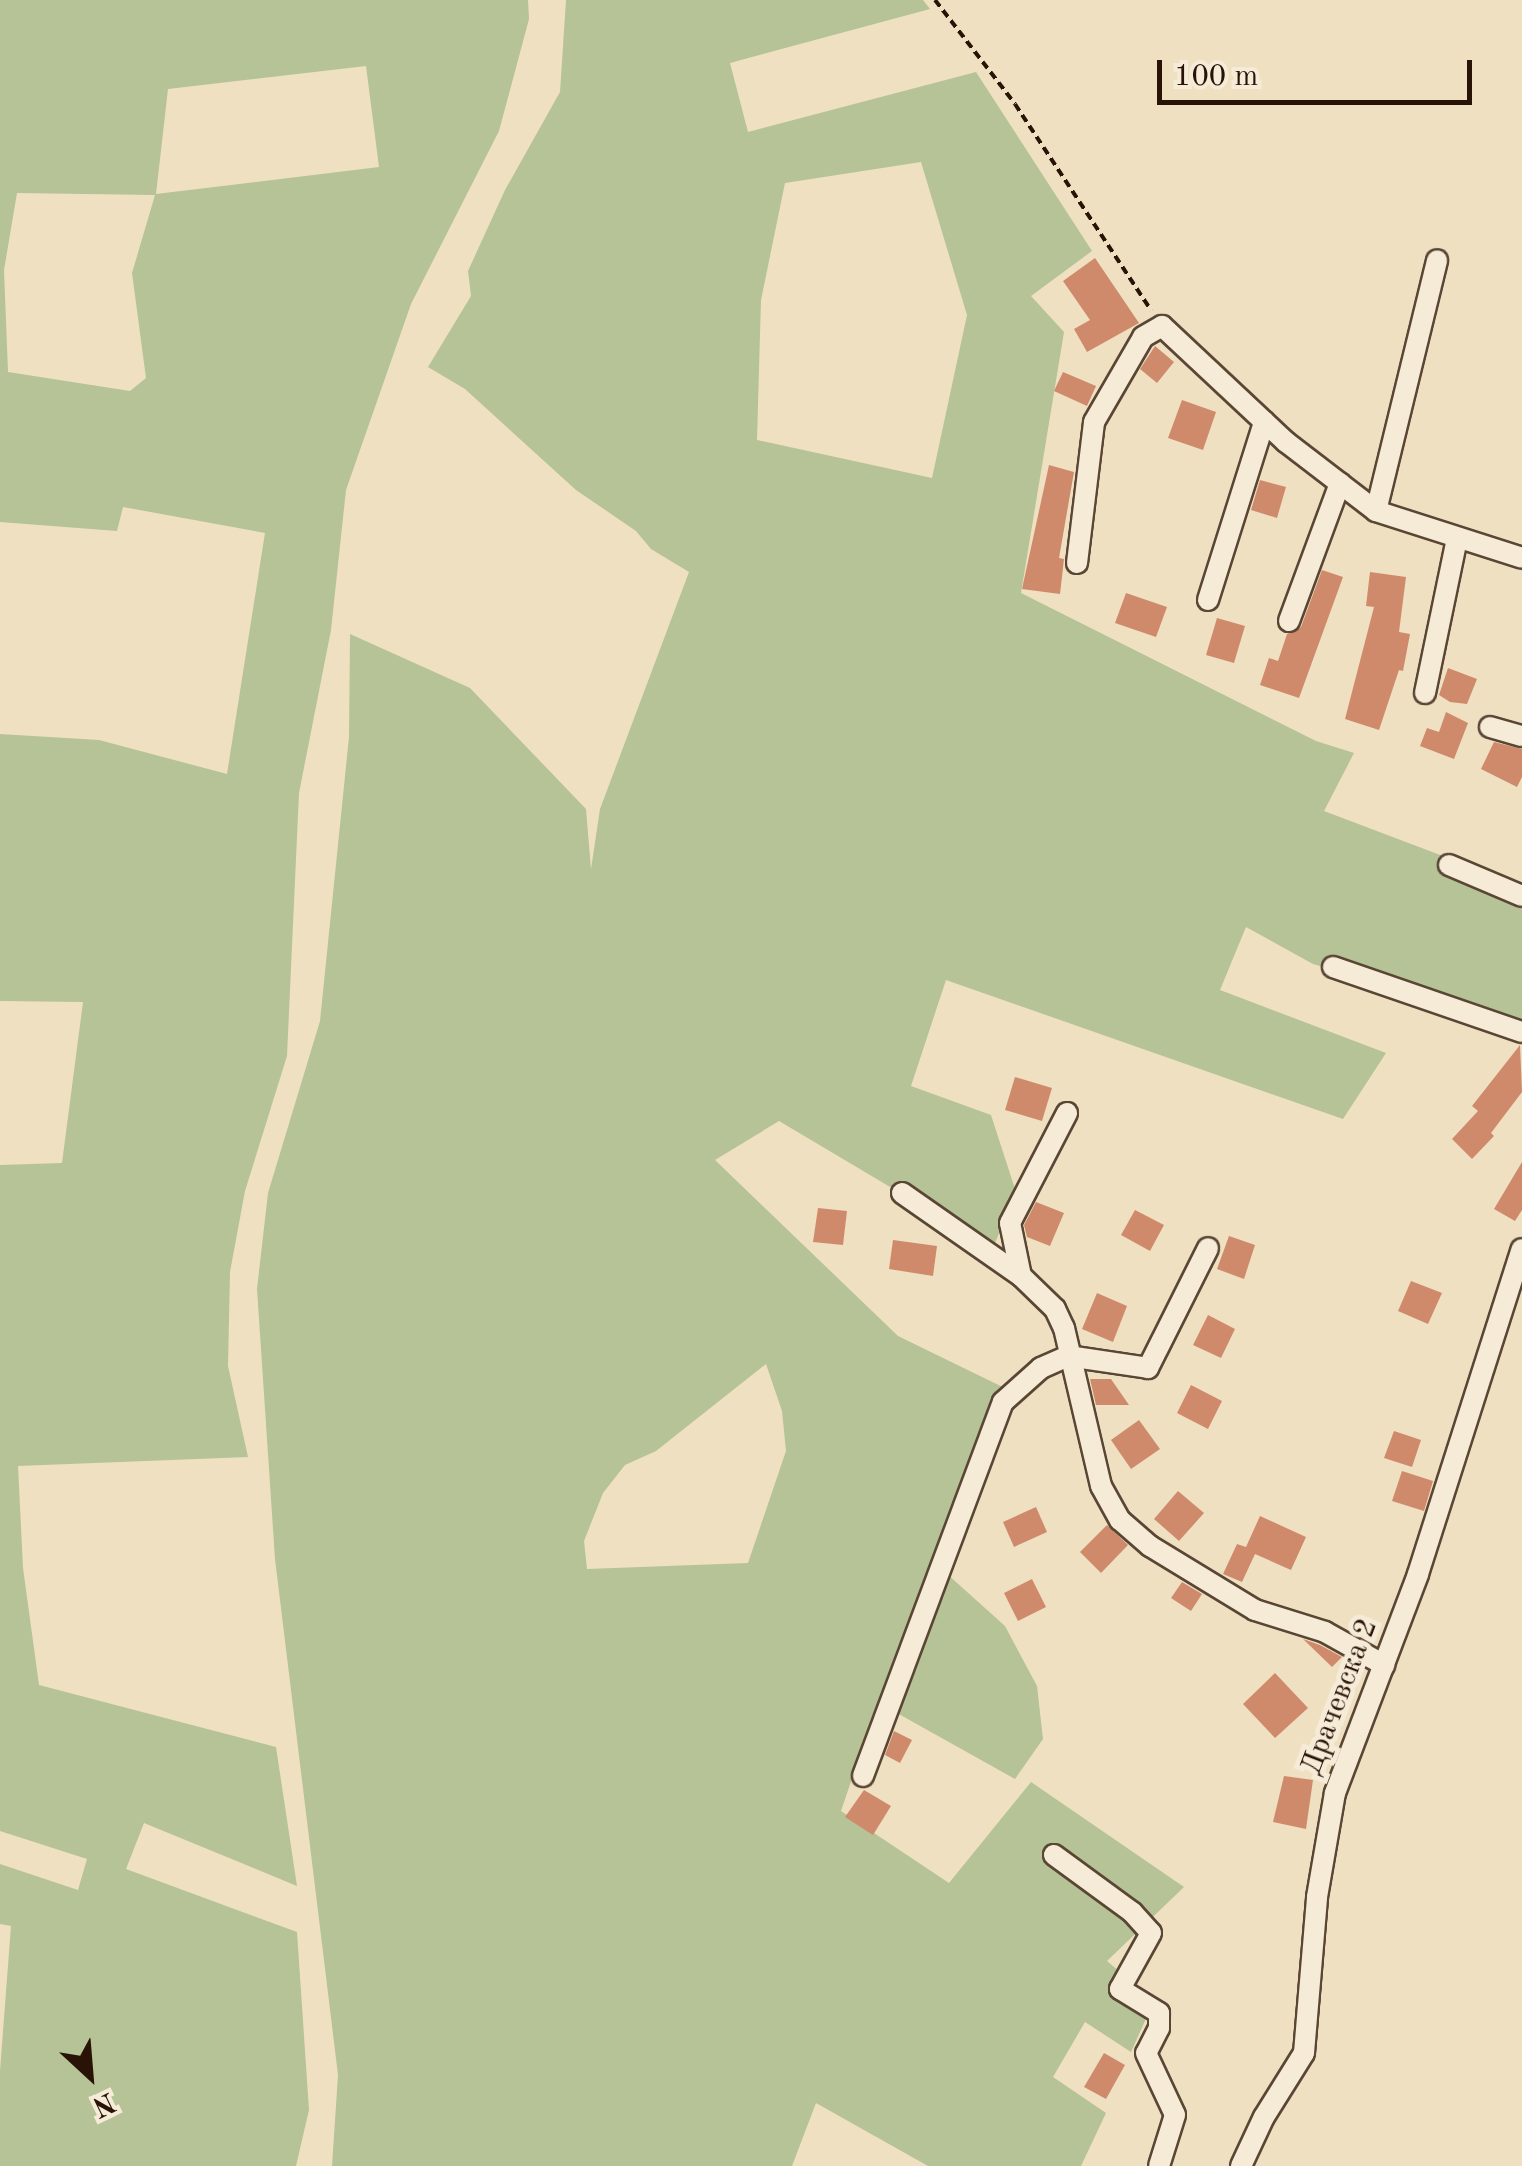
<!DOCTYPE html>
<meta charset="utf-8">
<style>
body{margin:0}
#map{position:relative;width:1522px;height:2166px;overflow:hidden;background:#efe0c1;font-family:"Old Standard TT",serif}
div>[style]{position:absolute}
.green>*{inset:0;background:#b5c396}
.building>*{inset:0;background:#cf8a6c}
.path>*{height:4px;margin-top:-2px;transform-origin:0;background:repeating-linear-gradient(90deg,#281306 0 8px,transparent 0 13px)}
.roads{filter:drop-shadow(2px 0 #5a4635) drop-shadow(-2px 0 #5a4635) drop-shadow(0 2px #5a4635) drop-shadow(0 -2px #5a4635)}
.minor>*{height:20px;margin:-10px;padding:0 10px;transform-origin:10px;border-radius:10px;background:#f5ebd7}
span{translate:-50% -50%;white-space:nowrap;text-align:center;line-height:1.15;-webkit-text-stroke:10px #f5ebd7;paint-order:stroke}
.street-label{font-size:30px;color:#281306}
.north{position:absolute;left:40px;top:2026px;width:100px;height:100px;-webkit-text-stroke:8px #f5ebd7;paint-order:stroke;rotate:154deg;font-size:28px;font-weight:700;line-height:40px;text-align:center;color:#281306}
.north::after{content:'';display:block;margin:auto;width:35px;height:45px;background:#281306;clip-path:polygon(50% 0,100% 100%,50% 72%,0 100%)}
.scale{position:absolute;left:1157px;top:60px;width:315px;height:45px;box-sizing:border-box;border:5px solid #281306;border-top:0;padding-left:12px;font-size:30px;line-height:35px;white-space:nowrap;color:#281306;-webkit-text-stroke:8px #f5ebd7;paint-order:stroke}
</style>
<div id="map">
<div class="green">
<i style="clip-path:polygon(evenodd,0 0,528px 0,529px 19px,499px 131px,411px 304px,346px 490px,331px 630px,299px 793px,287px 1056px,245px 1191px,230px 1272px,228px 1366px,248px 1457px,18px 1466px,23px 1568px,39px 1685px,276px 1747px,297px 1886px,144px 1823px,126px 1869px,297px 1932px,309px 2110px,296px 2166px,0 2166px,0 2071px,11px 1926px,0 1924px,0 1864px,78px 1890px,87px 1859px,0 1831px,0 1165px,62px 1163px,83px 1002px,0 1001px,0 734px,99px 740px,227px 774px,265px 533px,123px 507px,117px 531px,0 522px,0 0,366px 66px,379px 167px,156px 194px,168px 89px,366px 66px,0 0,17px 193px,155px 195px,132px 273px,146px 378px,130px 391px,8px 372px,4px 270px,17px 193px)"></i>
<i style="clip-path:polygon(evenodd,566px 0,923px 0,930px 9px,730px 63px,748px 132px,976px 72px,1092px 251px,1031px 296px,1064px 332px,1021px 593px,1316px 741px,1354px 753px,1324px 811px,1522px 886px,1522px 1025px,1313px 964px,1246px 927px,1220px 990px,1386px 1053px,1343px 1119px,946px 980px,911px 1086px,991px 1115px,1016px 1192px,993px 1248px,779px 1121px,715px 1160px,898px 1336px,1017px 1394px,946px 1573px,1005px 1626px,1037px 1686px,1043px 1739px,1015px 1779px,888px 1708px,932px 1597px,878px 1702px,841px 1811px,949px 1883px,1031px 1782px,1184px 1887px,1107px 1961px,1154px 2001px,1131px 2052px,1085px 2022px,1053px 2077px,1106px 2113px,1081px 2166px,928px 2166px,816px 2103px,792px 2166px,332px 2166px,338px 2075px,275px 1559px,257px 1289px,268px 1193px,320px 1021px,349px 737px,350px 634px,470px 688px,586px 809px,591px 869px,600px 809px,689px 572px,651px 549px,636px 531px,576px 490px,465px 389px,428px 367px,471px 296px,468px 271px,505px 190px,560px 92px,566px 0,921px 162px,967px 315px,932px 478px,757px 440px,761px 300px,785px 183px,921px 162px,566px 0,766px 1364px,782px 1411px,786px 1451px,748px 1563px,587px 1569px,584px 1541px,603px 1493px,625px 1465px,656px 1451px,766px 1364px)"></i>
</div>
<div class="building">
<i style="clip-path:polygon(1095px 258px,1139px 323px,1087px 352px,1074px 329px,1090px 320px,1063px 281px)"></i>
<i style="clip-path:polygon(1155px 346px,1174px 362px,1157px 383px,1140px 369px)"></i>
<i style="clip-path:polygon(1063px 372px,1096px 386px,1087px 406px,1054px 391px)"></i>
<i style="clip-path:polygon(1182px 400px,1216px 412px,1203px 450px,1168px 438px)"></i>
<i style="clip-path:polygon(1049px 465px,1074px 472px,1059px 558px,1064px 559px,1060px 594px,1022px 589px)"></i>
<i style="clip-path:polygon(1260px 480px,1286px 487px,1277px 518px,1251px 510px)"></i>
<i style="clip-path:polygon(1322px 570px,1343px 577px,1299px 698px,1260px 685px,1269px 658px,1278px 661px,1287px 634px,1301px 627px)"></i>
<i style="clip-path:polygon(1370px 572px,1406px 577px,1399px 632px,1410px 634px,1403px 671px,1399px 670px,1379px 730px,1345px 719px,1374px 607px,1366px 606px)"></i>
<i style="clip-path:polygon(1126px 593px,1167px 607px,1156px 637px,1115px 623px)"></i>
<i style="clip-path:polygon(1217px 618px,1245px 626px,1234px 663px,1206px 655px)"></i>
<i style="clip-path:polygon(1448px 668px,1477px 679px,1467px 704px,1450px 702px,1439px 695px)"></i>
<i style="clip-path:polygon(1446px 712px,1468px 723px,1454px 759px,1420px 746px,1427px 728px,1439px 732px)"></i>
<i style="clip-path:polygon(1494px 742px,1522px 749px,1522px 777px,1517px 787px,1481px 769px)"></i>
<i style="clip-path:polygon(1520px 1045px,1522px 1092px,1491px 1133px,1494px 1136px,1472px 1159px,1452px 1139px,1478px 1111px,1472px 1106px)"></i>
<i style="clip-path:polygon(1015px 1077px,1052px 1088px,1042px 1121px,1005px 1110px)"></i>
<i style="clip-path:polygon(1522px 1162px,1522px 1210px,1515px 1221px,1494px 1209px)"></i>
<i style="clip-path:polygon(1036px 1202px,1064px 1213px,1050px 1246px,1027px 1237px,1024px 1225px)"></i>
<i style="clip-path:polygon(818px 1208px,847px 1211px,843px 1245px,813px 1242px)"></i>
<i style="clip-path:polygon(1135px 1210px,1164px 1225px,1150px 1251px,1121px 1235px)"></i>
<i style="clip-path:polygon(1229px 1236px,1255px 1245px,1244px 1279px,1217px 1269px)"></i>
<i style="clip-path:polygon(893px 1240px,937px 1246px,933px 1276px,889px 1269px)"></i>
<i style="clip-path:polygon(1411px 1281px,1442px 1293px,1428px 1324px,1398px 1311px)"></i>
<i style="clip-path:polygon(1097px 1293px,1127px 1306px,1113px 1342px,1082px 1329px)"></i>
<i style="clip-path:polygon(1208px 1315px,1235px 1329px,1221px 1358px,1193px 1345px)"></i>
<i style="clip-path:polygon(1111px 1379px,1129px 1405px,1096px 1405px,1090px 1379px)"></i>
<i style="clip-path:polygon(1191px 1385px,1222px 1401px,1208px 1429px,1177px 1413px)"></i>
<i style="clip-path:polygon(1139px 1420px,1160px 1449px,1131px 1469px,1111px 1440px)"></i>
<i style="clip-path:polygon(1394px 1431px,1421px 1440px,1412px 1467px,1384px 1458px)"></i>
<i style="clip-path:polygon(1402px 1471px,1433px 1481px,1424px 1511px,1392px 1501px)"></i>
<i style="clip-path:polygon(1178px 1491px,1204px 1513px,1179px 1541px,1154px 1519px)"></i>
<i style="clip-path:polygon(1036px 1507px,1047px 1532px,1014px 1547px,1003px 1522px)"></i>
<i style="clip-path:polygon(1260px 1516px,1306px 1537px,1291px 1570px,1255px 1554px,1242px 1582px,1223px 1574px,1237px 1544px,1246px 1547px)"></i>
<i style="clip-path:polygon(1107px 1525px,1128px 1545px,1101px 1573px,1080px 1552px)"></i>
<i style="clip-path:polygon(1032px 1579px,1046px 1607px,1018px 1621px,1004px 1593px)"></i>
<i style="clip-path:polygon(1182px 1582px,1202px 1594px,1191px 1611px,1171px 1598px)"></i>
<i style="clip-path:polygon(1303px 1639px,1320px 1645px,1342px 1657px,1332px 1667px)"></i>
<i style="clip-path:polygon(1275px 1673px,1308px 1708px,1275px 1738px,1243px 1704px)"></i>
<i style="clip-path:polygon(894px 1731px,912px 1740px,900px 1763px,885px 1755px)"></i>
<i style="clip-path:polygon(1284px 1776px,1313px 1780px,1306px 1829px,1273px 1822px)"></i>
<i style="clip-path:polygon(864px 1790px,891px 1806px,873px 1835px,845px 1817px)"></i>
<i style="clip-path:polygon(1104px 2053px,1125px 2065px,1106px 2099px,1084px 2087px)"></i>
</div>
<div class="path">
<i style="left:935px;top:0;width:131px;rotate:52.4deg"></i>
<i style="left:1015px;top:104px;width:247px;rotate:56.6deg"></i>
</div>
<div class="roads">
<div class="minor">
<i style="left:1376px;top:511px;width:258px;rotate:-76.3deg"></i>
<i style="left:1077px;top:563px;width:142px;rotate:-83.1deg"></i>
<i style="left:1094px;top:422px;width:98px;rotate:-60deg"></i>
<i style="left:1143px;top:337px;width:22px;rotate:-30deg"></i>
<i style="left:1162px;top:326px;width:170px;rotate:43.1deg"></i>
<i style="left:1286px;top:442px;width:113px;rotate:37.5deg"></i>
<i style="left:1376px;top:511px;width:153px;rotate:17.8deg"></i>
<i style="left:1208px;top:600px;width:187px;rotate:-72.5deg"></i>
<i style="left:1289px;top:621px;width:147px;rotate:-69.7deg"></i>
<i style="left:1425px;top:693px;width:157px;rotate:-78.3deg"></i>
<i style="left:1490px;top:727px;width:33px;rotate:16deg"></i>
<i style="left:1449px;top:865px;width:79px;rotate:23deg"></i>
<i style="left:1333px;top:967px;width:200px;rotate:19deg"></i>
<i style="left:902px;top:1193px;width:145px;rotate:34.9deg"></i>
<i style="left:1021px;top:1276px;width:47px;rotate:44.1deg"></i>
<i style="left:1055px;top:1309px;width:21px;rotate:65deg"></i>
<i style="left:1064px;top:1328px;width:162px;rotate:76.8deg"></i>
<i style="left:1101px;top:1486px;width:39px;rotate:61deg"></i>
<i style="left:1120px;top:1520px;width:40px;rotate:41deg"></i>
<i style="left:1150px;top:1546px;width:123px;rotate:31.4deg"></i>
<i style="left:1255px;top:1610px;width:73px;rotate:17.4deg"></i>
<i style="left:1325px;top:1632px;width:68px;rotate:29.2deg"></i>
<i style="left:1021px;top:1276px;width:54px;rotate:-101.7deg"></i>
<i style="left:1010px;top:1223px;width:124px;rotate:-62.6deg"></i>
<i style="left:863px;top:1776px;width:399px;rotate:-69.5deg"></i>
<i style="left:1003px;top:1402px;width:51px;rotate:-41.8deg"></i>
<i style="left:1041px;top:1368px;width:30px;rotate:-24deg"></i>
<i style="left:1068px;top:1356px;width:81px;rotate:8.5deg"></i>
<i style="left:1148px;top:1368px;width:134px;rotate:-63.4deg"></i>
<i style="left:1054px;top:1855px;width:97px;rotate:36.2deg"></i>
<i style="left:1132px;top:1912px;width:28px;rotate:48deg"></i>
<i style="left:1151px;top:1933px;width:64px;rotate:119deg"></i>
<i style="left:1120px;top:1989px;width:46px;rotate:31.6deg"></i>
<i style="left:1159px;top:2013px;width:15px;rotate:90deg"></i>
<i style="left:1159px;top:2028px;width:28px;rotate:117deg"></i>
<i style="left:1146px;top:2053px;width:68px;rotate:64.9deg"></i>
<i style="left:1175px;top:2115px;width:53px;rotate:107.4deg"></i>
<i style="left:1241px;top:2166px;width:54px;rotate:-64.9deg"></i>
<i style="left:1264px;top:2117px;width:75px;rotate:-58deg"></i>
<i style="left:1304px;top:2053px;width:157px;rotate:-85.2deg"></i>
<i style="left:1317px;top:1897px;width:106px;rotate:-80.2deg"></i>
<i style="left:1335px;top:1793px;width:234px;rotate:-69.2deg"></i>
<i style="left:1418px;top:1574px;width:341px;rotate:-72.3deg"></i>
</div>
</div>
<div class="street-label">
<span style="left:1340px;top:1697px;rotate:-69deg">Драчевска 2</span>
</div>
<div class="north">N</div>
<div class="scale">100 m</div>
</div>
